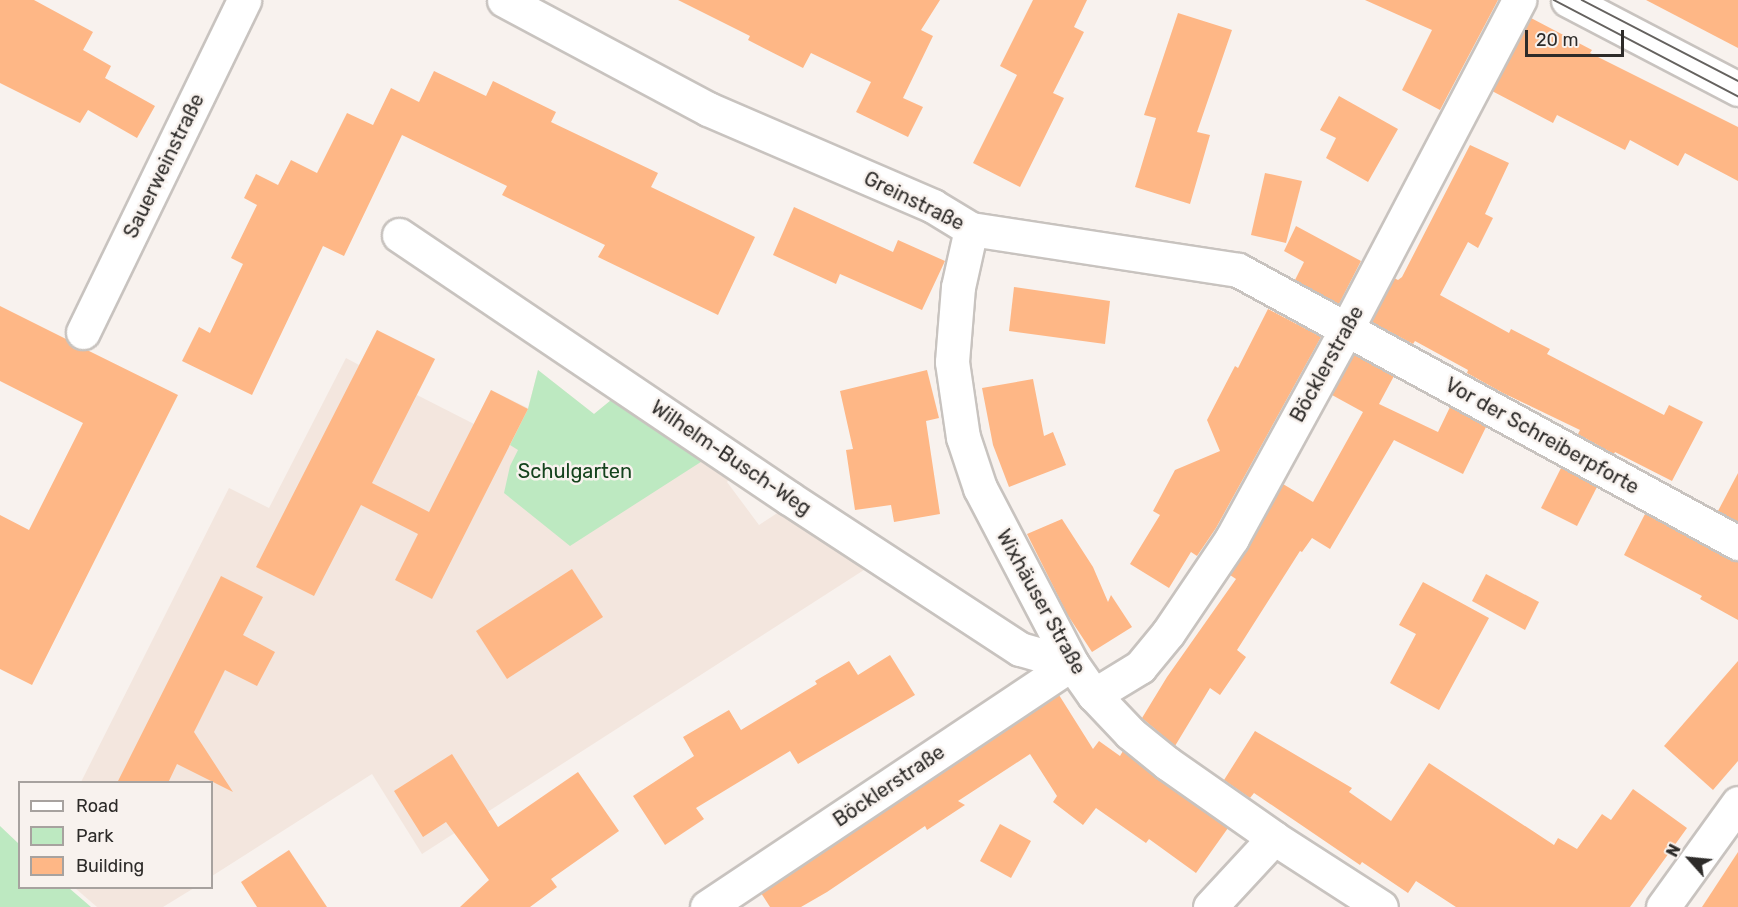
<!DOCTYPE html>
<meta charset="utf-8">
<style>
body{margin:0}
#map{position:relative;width:1738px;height:907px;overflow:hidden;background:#f8f2ee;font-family:Rubik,sans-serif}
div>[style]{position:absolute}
.built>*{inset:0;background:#f3e6de}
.green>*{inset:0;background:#bde9c1}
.building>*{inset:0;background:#feb786}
.roads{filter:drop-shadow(2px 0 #c8c3bf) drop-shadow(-2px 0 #c8c3bf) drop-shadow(0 2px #c8c3bf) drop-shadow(0 -2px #c8c3bf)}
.street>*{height:33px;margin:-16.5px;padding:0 16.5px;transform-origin:16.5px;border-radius:16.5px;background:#fff}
.secondary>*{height:33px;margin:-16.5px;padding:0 16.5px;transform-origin:16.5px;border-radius:16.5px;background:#fff}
.tram>*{height:1.5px;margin:-0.75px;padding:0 0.75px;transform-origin:0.75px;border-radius:0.75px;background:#65625f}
span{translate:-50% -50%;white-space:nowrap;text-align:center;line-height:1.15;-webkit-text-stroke:5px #f8f2ee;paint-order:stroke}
.street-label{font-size:20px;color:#2d2b29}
.park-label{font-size:20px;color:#15431d}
.legend{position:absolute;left:18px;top:781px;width:195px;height:108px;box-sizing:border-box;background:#f8f2ee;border:2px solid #a7a29f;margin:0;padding:8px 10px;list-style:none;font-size:18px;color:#2d2b29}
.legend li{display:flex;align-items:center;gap:12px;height:30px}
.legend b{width:30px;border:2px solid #a7a29f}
.north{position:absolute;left:1660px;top:829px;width:60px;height:60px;-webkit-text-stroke:4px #f8f2ee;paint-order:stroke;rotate:297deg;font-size:16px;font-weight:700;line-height:24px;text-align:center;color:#2d2b29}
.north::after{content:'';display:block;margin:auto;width:21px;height:27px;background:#2d2b29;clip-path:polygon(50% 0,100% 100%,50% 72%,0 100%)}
.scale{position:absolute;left:1525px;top:30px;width:99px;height:27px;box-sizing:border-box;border:3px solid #2d2b29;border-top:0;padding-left:8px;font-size:18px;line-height:21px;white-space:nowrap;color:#2d2b29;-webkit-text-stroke:4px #f8f2ee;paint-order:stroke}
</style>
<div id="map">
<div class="built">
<i style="clip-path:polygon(377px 330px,435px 359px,417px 395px,474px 424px,491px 390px,528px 408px,538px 370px,594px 414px,616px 396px,732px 475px,727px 482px,759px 525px,782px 510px,867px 568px,422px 854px,372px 774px,212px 876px,212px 782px,81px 782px,229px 488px,269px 508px,346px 358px,359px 365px)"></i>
<i style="clip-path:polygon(75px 888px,194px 888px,163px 907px,97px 907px)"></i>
</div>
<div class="green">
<i style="clip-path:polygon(538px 370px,594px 414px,616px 396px,707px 458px,570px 546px,504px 493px,510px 466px,518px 450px,510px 445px,528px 409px)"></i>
<i style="clip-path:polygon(0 826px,19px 844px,20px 888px,69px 888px,91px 907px,0 907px)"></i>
</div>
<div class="building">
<i style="clip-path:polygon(0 0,34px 0,93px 32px,83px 50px,111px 66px,105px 78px,155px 106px,137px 138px,88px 110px,80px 123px,0 83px)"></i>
<i style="clip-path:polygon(678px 0,940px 0,921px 30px,933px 36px,903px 98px,923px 107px,908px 137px,856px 112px,871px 82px,811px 53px,803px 68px,748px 40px,750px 36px)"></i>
<i style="clip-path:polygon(1033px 0,1087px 0,1074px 27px,1084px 32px,1053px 93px,1064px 98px,1020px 187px,973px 163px,1017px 75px,1000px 66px)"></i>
<i style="clip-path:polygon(1365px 0,1498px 0,1440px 110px,1402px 90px,1432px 30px)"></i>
<i style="clip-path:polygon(1646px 0,1738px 0,1738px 48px)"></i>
<i style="clip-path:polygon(1178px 13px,1232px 30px,1197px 132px,1210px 135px,1190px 204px,1135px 187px,1156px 118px,1144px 115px)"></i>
<i style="clip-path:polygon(1531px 18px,1592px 50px,1590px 53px,1738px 127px,1738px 181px,1685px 153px,1678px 166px,1630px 140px,1625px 150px,1557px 115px,1553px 123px,1492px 91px)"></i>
<i style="clip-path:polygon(434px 71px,486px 96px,493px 81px,556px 112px,551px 122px,658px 173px,651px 187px,755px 237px,718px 315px,598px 257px,605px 245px,502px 195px,507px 186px,402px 135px,344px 256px,323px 246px,252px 395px,182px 361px,199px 327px,210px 333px,243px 264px,231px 258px,257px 205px,244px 198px,256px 174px,278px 185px,291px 160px,317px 173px,347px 113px,373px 125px,391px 88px,419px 102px)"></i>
<i style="clip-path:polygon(1339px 96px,1398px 129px,1368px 182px,1326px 158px,1336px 138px,1320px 130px)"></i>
<i style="clip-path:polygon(1470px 145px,1509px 163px,1485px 214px,1493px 218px,1478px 248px,1468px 242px,1440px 295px,1509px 333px,1511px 329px,1550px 349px,1547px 354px,1664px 415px,1669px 405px,1703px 422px,1672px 481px,1615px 452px,1614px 454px,1578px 434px,1580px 430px,1503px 393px,1467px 373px,1468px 370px,1415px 341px,1413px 344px,1372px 322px,1394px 278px,1398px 280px,1402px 277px)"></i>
<i style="clip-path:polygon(1265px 173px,1302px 181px,1286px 243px,1251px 235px)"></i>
<i style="clip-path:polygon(794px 207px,893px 252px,898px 240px,945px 261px,922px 310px,840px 274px,836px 284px,773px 255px)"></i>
<i style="clip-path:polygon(1296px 226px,1361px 261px,1339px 304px,1295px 280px,1304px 262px,1284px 251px)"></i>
<i style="clip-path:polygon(1014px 287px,1110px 301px,1105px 344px,1009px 331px)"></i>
<i style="clip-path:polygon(0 306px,66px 339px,74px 349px,87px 350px,178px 395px,32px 685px,0 669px,0 515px,29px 530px,83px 423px,0 381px)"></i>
<i style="clip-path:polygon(1268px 309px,1321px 337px,1216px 528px,1197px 556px,1191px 552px,1169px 588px,1130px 564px,1160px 515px,1153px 511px,1175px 470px,1220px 451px,1207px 420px,1235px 366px,1238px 368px)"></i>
<i style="clip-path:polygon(377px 330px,435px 359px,372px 483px,400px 497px,429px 512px,491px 390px,528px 409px,432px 599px,395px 580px,418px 534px,361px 505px,314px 596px,256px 567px)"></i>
<i style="clip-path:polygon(1354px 355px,1394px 376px,1379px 404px,1438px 432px,1450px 407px,1486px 427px,1463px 474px,1394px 440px,1330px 549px,1312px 538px,1302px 552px,1300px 551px,1237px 650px,1246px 657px,1220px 695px,1210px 688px,1175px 746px,1142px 718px,1167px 677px,1236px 579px,1230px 575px,1283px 484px,1313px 502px,1363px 412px,1332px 395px)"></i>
<i style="clip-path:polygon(927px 370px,939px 418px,926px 421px,940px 514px,894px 522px,891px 505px,855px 510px,846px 450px,853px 449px,840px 391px)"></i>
<i style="clip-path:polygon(1033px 379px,1044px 436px,1053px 432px,1066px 465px,1009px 487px,993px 445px,982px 388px)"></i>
<i style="clip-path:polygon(1561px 468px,1597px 487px,1577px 526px,1541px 508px)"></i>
<i style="clip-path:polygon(1738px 473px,1738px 522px,1718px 511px)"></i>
<i style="clip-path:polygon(1645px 514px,1729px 559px,1738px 562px,1738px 620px,1700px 599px,1702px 596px,1624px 555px)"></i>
<i style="clip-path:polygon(1062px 519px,1093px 567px,1108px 602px,1111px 595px,1132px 627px,1092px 652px,1067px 614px,1027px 534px)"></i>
<i style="clip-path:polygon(572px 569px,603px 617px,507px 679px,476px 631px)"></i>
<i style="clip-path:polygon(1486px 574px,1539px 602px,1525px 630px,1472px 601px)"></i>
<i style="clip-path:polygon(221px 576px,263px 597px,243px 635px,275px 652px,257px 686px,225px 670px,194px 732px,233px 792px,177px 764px,168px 783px,117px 783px)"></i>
<i style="clip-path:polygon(1423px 582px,1489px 618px,1439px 710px,1390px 683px,1416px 634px,1399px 625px)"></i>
<i style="clip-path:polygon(890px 655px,915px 695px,798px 764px,790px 751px,696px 808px,704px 819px,665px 845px,633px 796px,694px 756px,683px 737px,729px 710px,741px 730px,817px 684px,815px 681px,849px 661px,858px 675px)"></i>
<i style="clip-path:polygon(1738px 661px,1738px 761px,1713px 790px,1664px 746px)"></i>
<i style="clip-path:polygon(1059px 695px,1093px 749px,1099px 741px,1120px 756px,1123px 751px,1228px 828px,1196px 873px,1149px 839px,1146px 843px,1096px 808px,1083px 825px,1053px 802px,1057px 796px,1030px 754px,958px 801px,965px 805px,927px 830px,925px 826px,827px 892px,801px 907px,770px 907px,761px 893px)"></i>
<i style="clip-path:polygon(1255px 731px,1352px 788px,1349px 792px,1391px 821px,1429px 763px,1554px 845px,1558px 838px,1577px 849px,1602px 814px,1611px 820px,1633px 789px,1687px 828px,1630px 907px,1456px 907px,1416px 881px,1408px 893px,1362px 862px,1360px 865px,1254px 793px,1250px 798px,1224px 780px)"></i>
<i style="clip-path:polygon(452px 754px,498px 827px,578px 772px,619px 831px,551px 879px,557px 887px,530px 907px,460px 907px,489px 880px,446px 822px,423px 837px,394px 791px)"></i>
<i style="clip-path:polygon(1000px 824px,1031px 841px,1011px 878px,980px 861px)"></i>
<i style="clip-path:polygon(289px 850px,327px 907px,257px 907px,241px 882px)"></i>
<i style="clip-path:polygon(1738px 852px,1738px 907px,1702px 907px)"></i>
</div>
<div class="roads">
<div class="street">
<i style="left:504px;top:0;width:231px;rotate:28.1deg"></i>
<i style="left:708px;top:109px;width:245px;rotate:23.3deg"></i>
<i style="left:933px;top:206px;width:44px;rotate:31.2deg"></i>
<i style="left:971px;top:229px;width:270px;rotate:8.7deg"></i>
<i style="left:1238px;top:270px;width:570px;rotate:28.63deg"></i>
<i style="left:971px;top:229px;width:59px;rotate:102.6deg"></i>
<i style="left:958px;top:287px;width:75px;rotate:94.6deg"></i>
<i style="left:952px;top:362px;width:76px;rotate:81.7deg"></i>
<i style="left:963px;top:437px;width:54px;rotate:71.6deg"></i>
<i style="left:980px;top:488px;width:199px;rotate:62.4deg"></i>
<i style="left:1072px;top:664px;width:38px;rotate:55deg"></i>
<i style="left:1094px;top:695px;width:52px;rotate:46.5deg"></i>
<i style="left:1130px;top:733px;width:48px;rotate:39deg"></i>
<i style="left:1167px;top:763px;width:131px;rotate:35deg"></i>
<i style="left:1274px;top:838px;width:127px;rotate:32.8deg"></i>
<i style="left:399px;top:235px;width:470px;rotate:34deg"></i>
<i style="left:789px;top:498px;width:276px;rotate:33.2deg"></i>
<i style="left:1020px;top:649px;width:54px;rotate:16.1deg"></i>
<i style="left:83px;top:332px;width:369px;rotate:-64.1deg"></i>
<i style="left:1094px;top:695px;width:54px;rotate:-31.3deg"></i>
<i style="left:1140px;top:667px;width:44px;rotate:-50.5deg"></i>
<i style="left:1168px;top:633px;width:115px;rotate:-56deg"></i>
<i style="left:1232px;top:538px;width:237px;rotate:-61.3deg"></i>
<i style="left:1346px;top:330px;width:373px;rotate:-62.3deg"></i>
<i style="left:707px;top:907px;width:438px;rotate:-33.7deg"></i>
<i style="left:1210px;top:907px;width:94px;rotate:-47.2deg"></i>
<i style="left:1663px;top:907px;width:128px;rotate:-54.2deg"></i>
</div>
<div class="secondary">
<i style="left:1568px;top:0;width:192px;rotate:27.6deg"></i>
</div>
</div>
<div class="tram">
<i style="left:1554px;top:0;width:208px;rotate:27.6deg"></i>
<i style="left:1582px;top:0;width:176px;rotate:27.4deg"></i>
</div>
<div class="street-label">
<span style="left:164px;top:166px;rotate:-64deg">Sauerweinstraße</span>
<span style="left:914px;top:201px;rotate:26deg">Greinstraße</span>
<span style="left:1327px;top:364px;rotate:-61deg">Böcklerstraße</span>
<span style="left:1542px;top:436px;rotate:29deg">Vor der Schreiberpforte</span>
<span style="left:731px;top:458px;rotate:34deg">Wilhelm-Busch-Weg</span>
<span style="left:1041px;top:602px;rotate:61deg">Wixhäuser Straße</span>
<span style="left:889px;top:786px;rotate:-34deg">Böcklerstraße</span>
</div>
<div class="park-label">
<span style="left:575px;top:471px">Schulgarten</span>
</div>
<ul class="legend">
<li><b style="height:8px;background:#fff"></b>Road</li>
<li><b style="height:16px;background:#bde9c1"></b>Park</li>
<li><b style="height:16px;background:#feb786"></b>Building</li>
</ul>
<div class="north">N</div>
<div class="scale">20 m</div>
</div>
